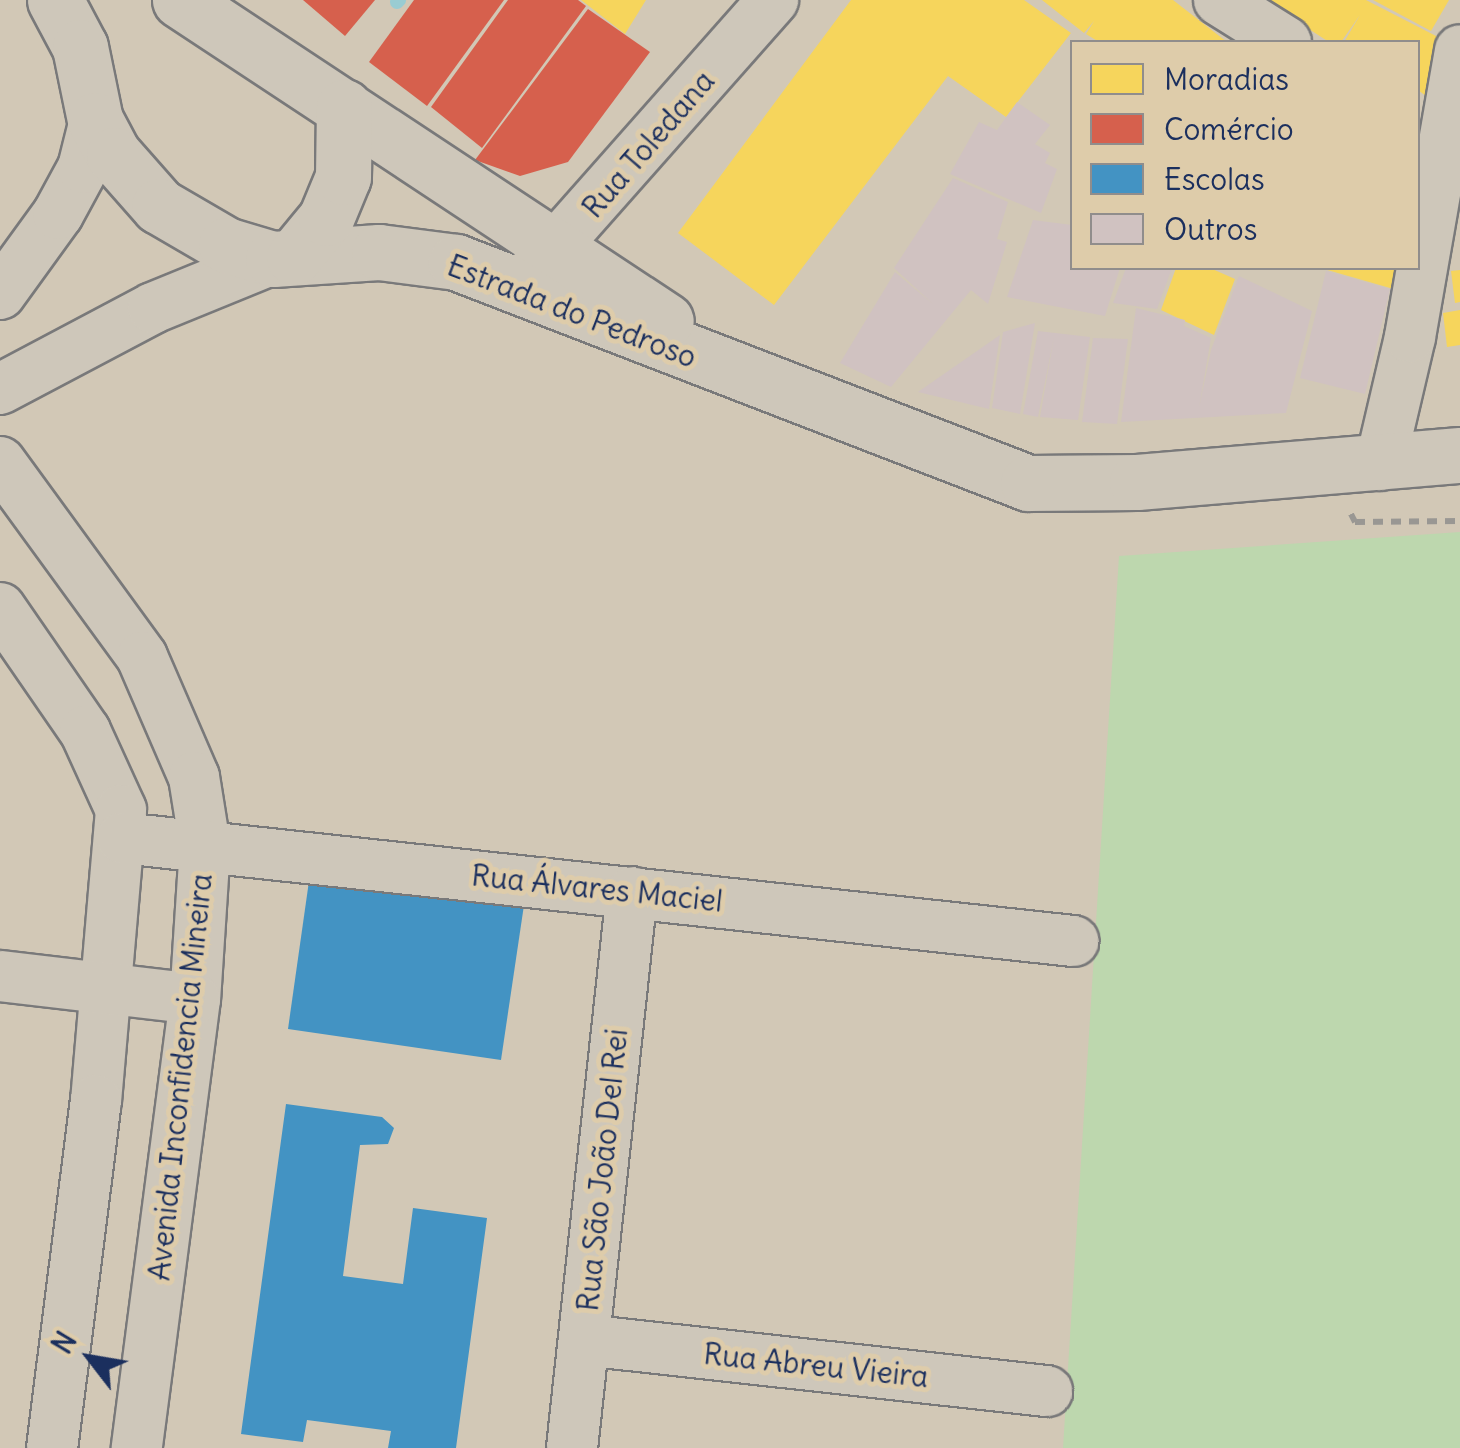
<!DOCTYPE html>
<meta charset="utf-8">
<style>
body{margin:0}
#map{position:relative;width:1460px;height:1448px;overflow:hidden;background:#d2c8b6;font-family:Delius,sans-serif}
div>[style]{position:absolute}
.green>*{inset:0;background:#bdd7ae}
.homes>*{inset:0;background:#f6d55c}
.shops>*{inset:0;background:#d6604d}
.schools>*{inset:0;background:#4393c3}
.stream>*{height:14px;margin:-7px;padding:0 7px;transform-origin:7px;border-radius:7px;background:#99ccd2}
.building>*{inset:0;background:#d0c2c1}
.path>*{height:6px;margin-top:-3px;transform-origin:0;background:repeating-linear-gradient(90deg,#999793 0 10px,transparent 0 18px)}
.roads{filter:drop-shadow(2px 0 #79797a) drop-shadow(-2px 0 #79797a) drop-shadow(0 2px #79797a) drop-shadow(0 -2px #79797a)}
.street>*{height:50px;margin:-25px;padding:0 25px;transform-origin:25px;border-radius:25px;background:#cec7ba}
.secondary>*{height:55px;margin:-27.5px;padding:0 27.5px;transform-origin:27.5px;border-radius:27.5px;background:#cec7ba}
span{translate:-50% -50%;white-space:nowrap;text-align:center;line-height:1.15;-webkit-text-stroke:10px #deccaa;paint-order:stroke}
.street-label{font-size:30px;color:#1b2f5e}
.legend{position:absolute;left:1070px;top:40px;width:350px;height:230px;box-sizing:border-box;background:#deccaa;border:2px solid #908d8c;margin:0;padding:12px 18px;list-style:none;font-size:30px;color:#1b2f5e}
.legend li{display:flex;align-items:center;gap:20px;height:50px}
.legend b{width:50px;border:2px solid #908d8c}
.north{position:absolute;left:40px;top:1308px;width:100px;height:100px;-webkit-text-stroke:8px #deccaa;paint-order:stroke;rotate:301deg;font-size:28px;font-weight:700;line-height:40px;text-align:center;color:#1b2f5e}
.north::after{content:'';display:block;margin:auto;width:35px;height:45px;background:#1b2f5e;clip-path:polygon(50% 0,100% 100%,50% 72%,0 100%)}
</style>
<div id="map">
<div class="green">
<i style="clip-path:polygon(1460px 532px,1460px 1448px,1063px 1448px,1119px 556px)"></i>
</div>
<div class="homes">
<i style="clip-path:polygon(581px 0,646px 0,625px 34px)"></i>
<i style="clip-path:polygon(851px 0,1024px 0,1071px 33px,1006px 117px,948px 76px,774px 305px,678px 233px)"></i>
<i style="clip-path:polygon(1042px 0,1173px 0,1227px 42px,1099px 42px,1086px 34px,1094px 21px,1084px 33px)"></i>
<i style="clip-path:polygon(1264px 0,1366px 0,1438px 37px,1426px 96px,1418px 90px,1418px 42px,1344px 42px,1360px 15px,1341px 42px,1329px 42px)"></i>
<i style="clip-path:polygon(1373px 0,1449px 0,1431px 31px)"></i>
<i style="clip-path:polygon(1176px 268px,1210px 268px,1235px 279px,1214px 335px,1161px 310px)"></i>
<i style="clip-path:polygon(1324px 269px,1324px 268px,1408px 268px,1397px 290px)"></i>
<i style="clip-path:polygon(1460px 270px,1460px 302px,1455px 303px,1451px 271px)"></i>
<i style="clip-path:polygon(1460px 310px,1460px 345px,1447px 347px,1443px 313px)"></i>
</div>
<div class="shops">
<i style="clip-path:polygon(303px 0,375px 0,345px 36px)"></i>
<i style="clip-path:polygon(414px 0,504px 0,427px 106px,369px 62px)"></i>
<i style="clip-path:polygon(508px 0,578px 0,586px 6px,482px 148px,431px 107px)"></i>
<i style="clip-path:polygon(588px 9px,650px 52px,568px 162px,520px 176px,475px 160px)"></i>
</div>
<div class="schools">
<i style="clip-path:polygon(310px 874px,524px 905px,501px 1060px,288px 1029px)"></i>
<i style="clip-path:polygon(286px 1104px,382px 1117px,394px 1128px,388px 1144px,360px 1145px,343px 1276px,403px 1284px,413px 1208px,487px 1218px,456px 1448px,388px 1448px,391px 1431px,307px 1420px,303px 1442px,241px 1434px)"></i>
</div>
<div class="stream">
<i style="left:397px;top:2px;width:3px;rotate:-45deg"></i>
</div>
<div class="building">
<i style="clip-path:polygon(1017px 102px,1050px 125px,1035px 144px,1050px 153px,1045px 163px,1057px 169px,1041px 213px,950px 174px,979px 122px,997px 130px)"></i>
<i style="clip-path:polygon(953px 178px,1008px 202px,997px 239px,1007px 242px,988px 304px,971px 290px,891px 387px,840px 363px,895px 272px,933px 304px,894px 268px)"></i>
<i style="clip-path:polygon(1033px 220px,1072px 225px,1072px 268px,1120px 268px,1105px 316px,1007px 297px)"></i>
<i style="clip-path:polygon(1126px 268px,1172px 268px,1157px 309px,1113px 303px)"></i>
<i style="clip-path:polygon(1326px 271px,1390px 289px,1365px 394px,1300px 378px)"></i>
<i style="clip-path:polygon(1239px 276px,1312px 311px,1286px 413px,1121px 422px,1136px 308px,1185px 320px,1184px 326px,1211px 338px,1199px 408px,1211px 350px)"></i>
<i style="clip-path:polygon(1035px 323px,1020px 414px,992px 408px,1003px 332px)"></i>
<i style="clip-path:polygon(1038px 331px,1090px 337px,1078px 420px,1040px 417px,1054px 337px,1038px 417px,1023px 414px)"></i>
<i style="clip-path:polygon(1000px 335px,989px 409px,918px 392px)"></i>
<i style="clip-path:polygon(1093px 338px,1128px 339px,1117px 424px,1082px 422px)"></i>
</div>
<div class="path">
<i style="left:1351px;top:514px;width:9px;rotate:63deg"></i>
<i style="left:1355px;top:522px;width:105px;rotate:-0.5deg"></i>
</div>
<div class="roads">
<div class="street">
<i style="left:1219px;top:0;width:79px;rotate:32.1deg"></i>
<i style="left:528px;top:277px;width:370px;rotate:-48.5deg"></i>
<i style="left:0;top:294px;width:99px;rotate:-54.1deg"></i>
<i style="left:58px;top:214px;width:52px;rotate:-61.5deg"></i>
<i style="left:83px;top:168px;width:49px;rotate:-76deg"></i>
<i style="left:0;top:389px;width:173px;rotate:-27.9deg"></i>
<i style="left:153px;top:308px;width:130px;rotate:-22.2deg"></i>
<i style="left:0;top:462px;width:241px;rotate:53.9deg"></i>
<i style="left:142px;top:657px;width:131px;rotate:66.6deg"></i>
<i style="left:194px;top:777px;width:70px;rotate:80.9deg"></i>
<i style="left:205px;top:846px;width:153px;rotate:93.7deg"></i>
<i style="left:195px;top:999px;width:453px;rotate:97.4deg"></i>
<i style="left:1380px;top:465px;width:131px;rotate:-76.8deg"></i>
<i style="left:1410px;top:337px;width:291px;rotate:-80.1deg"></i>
<i style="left:0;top:608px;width:150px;rotate:55.4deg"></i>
<i style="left:85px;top:731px;width:87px;rotate:65.5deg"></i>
<i style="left:121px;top:810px;width:291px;rotate:94.9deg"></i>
<i style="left:96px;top:1100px;width:351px;rotate:97.2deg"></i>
<i style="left:122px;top:838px;width:957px;rotate:6.18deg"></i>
<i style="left:0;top:976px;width:196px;rotate:6.7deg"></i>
<i style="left:584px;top:1340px;width:466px;rotate:6.3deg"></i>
<i style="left:572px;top:1448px;width:559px;rotate:-83.84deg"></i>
</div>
<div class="secondary">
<i style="left:55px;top:0;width:53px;rotate:62deg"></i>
<i style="left:80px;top:47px;width:75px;rotate:78.4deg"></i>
<i style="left:95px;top:120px;width:40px;rotate:62deg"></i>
<i style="left:114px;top:155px;width:68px;rotate:48.6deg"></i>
<i style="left:159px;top:206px;width:78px;rotate:30.2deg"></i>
<i style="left:226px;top:245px;width:49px;rotate:16.6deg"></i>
<i style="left:273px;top:259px;width:106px;rotate:-3.8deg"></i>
<i style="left:379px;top:252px;width:78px;rotate:7.4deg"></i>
<i style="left:456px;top:262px;width:613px;rotate:21.12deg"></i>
<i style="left:1028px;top:483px;width:109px;rotate:-0.5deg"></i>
<i style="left:1137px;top:482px;width:324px;rotate:-4.8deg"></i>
<i style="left:180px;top:0;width:582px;rotate:33.44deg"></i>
<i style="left:294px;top:257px;width:50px;rotate:-50.6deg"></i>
<i style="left:326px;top:218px;width:44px;rotate:-67.5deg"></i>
<i style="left:343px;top:177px;width:70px;rotate:-89.2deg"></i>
</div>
</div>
<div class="street-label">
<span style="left:648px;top:144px;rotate:-49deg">Rua Toledana</span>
<span style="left:572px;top:311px;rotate:21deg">Estrada do Pedroso</span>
<span style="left:597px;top:888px;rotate:6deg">Rua Álvares Maciel</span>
<span style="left:180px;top:1077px;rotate:-84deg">Avenida Inconfidencia Mineira</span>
<span style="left:602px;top:1170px;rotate:-84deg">Rua São João Del Rei</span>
<span style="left:816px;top:1365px;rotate:6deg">Rua Abreu Vieira</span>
</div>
<ul class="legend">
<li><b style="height:28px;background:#f6d55c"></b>Moradias</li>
<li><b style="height:28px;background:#d6604d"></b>Comércio</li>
<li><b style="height:28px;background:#4393c3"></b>Escolas</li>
<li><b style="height:28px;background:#d0c2c1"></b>Outros</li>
</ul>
<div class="north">N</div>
</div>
